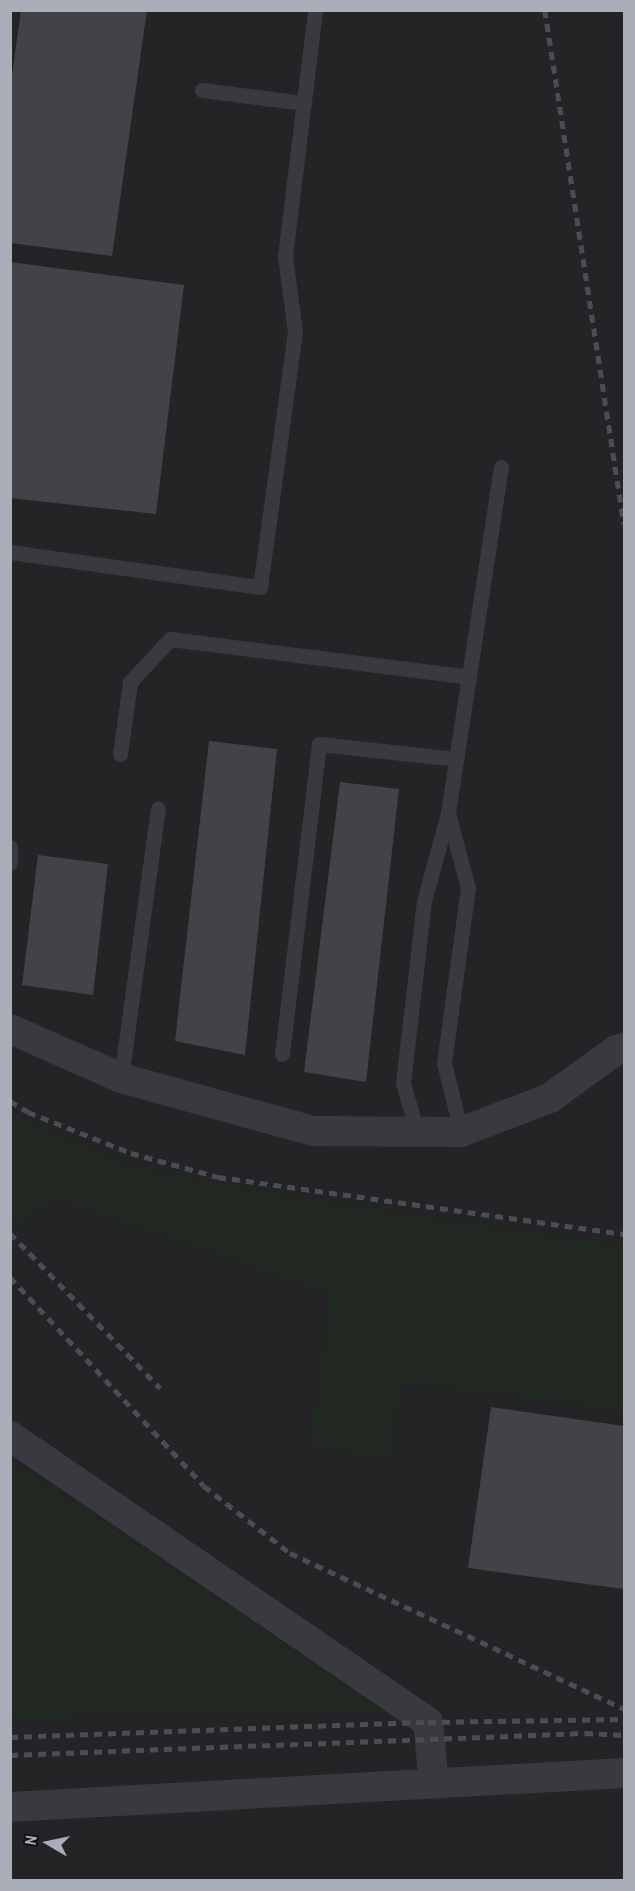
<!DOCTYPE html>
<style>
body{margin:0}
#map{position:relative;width:635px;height:1891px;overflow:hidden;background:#18181a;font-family:"Archivo Narrow",sans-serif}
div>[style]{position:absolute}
.built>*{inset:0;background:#242427}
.green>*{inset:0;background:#202821}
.building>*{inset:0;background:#424347}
.lane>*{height:15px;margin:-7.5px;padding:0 7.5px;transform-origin:7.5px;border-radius:7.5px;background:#39393f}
.street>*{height:30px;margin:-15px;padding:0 15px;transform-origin:15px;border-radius:15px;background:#39393f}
.rail>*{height:4.5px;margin-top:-2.25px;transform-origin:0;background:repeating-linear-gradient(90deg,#4c4d54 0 8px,transparent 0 14px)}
span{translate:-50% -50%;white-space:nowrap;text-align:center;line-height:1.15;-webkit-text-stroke:4.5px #131315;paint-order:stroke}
.frame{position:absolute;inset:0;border:12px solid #aaaeb9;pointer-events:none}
.north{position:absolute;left:18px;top:1813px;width:60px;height:60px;-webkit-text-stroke:4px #131315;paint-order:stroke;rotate:279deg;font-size:16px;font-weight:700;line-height:24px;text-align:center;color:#aaaeb9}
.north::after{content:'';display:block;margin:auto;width:21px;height:27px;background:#aaaeb9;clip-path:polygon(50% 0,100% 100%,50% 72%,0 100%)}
</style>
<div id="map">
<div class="built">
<i style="clip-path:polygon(11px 11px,624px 11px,624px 1880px,11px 1880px)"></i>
</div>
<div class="green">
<i style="clip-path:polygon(10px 1112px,131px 1166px,297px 1197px,624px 1245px,624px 1412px,401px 1383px,392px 1462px,308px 1446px,329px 1295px,54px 1200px,19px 1228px,11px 1219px)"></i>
<i style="clip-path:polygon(11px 1460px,387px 1712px,11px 1720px)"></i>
</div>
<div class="building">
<i style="clip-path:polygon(21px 10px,147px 10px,112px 256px,10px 243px,10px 90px)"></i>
<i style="clip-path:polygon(10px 262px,184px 285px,156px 514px,10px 498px)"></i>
<i style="clip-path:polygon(209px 741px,277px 749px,245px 1055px,175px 1041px)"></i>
<i style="clip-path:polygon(340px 782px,399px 789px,366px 1082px,304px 1072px)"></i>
<i style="clip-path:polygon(38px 855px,108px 864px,93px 995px,22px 985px)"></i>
<i style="clip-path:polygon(491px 1407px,624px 1426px,624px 1589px,468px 1568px)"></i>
</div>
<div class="lane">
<i style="left:202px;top:90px;width:103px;rotate:7.3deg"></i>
<i style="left:10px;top:552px;width:252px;rotate:8deg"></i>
<i style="left:260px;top:587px;width:257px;rotate:-82.2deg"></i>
<i style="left:295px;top:332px;width:77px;rotate:-97.5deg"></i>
<i style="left:285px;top:256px;width:248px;rotate:-83deg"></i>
<i style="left:120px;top:754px;width:73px;rotate:-82.1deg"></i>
<i style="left:130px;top:682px;width:59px;rotate:-47.1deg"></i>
<i style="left:170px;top:639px;width:301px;rotate:7.2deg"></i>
<i style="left:10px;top:847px;width:16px;rotate:90deg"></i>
<i style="left:282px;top:1054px;width:312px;rotate:-83.2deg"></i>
<i style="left:319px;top:744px;width:138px;rotate:6.2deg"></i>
<i style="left:121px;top:1078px;width:272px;rotate:-82.2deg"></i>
<i style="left:417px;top:1131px;width:50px;rotate:-106.3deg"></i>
<i style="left:403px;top:1083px;width:183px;rotate:-83.4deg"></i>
<i style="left:424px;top:901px;width:91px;rotate:-74.7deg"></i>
<i style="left:461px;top:1132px;width:71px;rotate:-103.8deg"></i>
<i style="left:444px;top:1063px;width:177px;rotate:-82.2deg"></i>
<i style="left:468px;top:888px;width:78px;rotate:-104.9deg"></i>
<i style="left:448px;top:813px;width:350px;rotate:-81.3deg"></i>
</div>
<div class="street">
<i style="left:10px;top:1029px;width:121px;rotate:23.8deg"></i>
<i style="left:121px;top:1078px;width:199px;rotate:15.4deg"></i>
<i style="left:313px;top:1131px;width:148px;rotate:0.4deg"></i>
<i style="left:461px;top:1132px;width:95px;rotate:-20.9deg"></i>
<i style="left:550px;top:1098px;width:82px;rotate:-36deg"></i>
<i style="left:616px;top:1050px;width:8px;rotate:-14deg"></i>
<i style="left:10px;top:1436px;width:506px;rotate:34.38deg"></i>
<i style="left:428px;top:1722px;width:61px;rotate:84.4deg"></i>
<i style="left:10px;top:1807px;width:615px;rotate:-3.17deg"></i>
</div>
<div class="rail">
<i style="left:545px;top:10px;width:520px;rotate:81.26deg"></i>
<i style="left:10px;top:1101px;width:21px;rotate:31deg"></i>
<i style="left:28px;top:1112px;width:111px;rotate:21.7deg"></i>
<i style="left:131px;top:1153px;width:90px;rotate:15.4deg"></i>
<i style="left:218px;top:1177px;width:410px;rotate:8deg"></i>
<i style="left:10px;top:1233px;width:216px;rotate:45.9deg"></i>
<i style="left:10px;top:1277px;width:285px;rotate:47.1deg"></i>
<i style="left:204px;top:1486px;width:109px;rotate:37.9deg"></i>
<i style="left:290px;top:1553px;width:369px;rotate:25deg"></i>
<i style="left:10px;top:1737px;width:418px;rotate:-2.1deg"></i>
<i style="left:428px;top:1722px;width:196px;rotate:-0.9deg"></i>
<i style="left:10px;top:1755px;width:575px;rotate:-2.19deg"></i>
<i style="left:585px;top:1733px;width:39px;rotate:3deg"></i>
</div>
<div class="frame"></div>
<div class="north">N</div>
</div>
